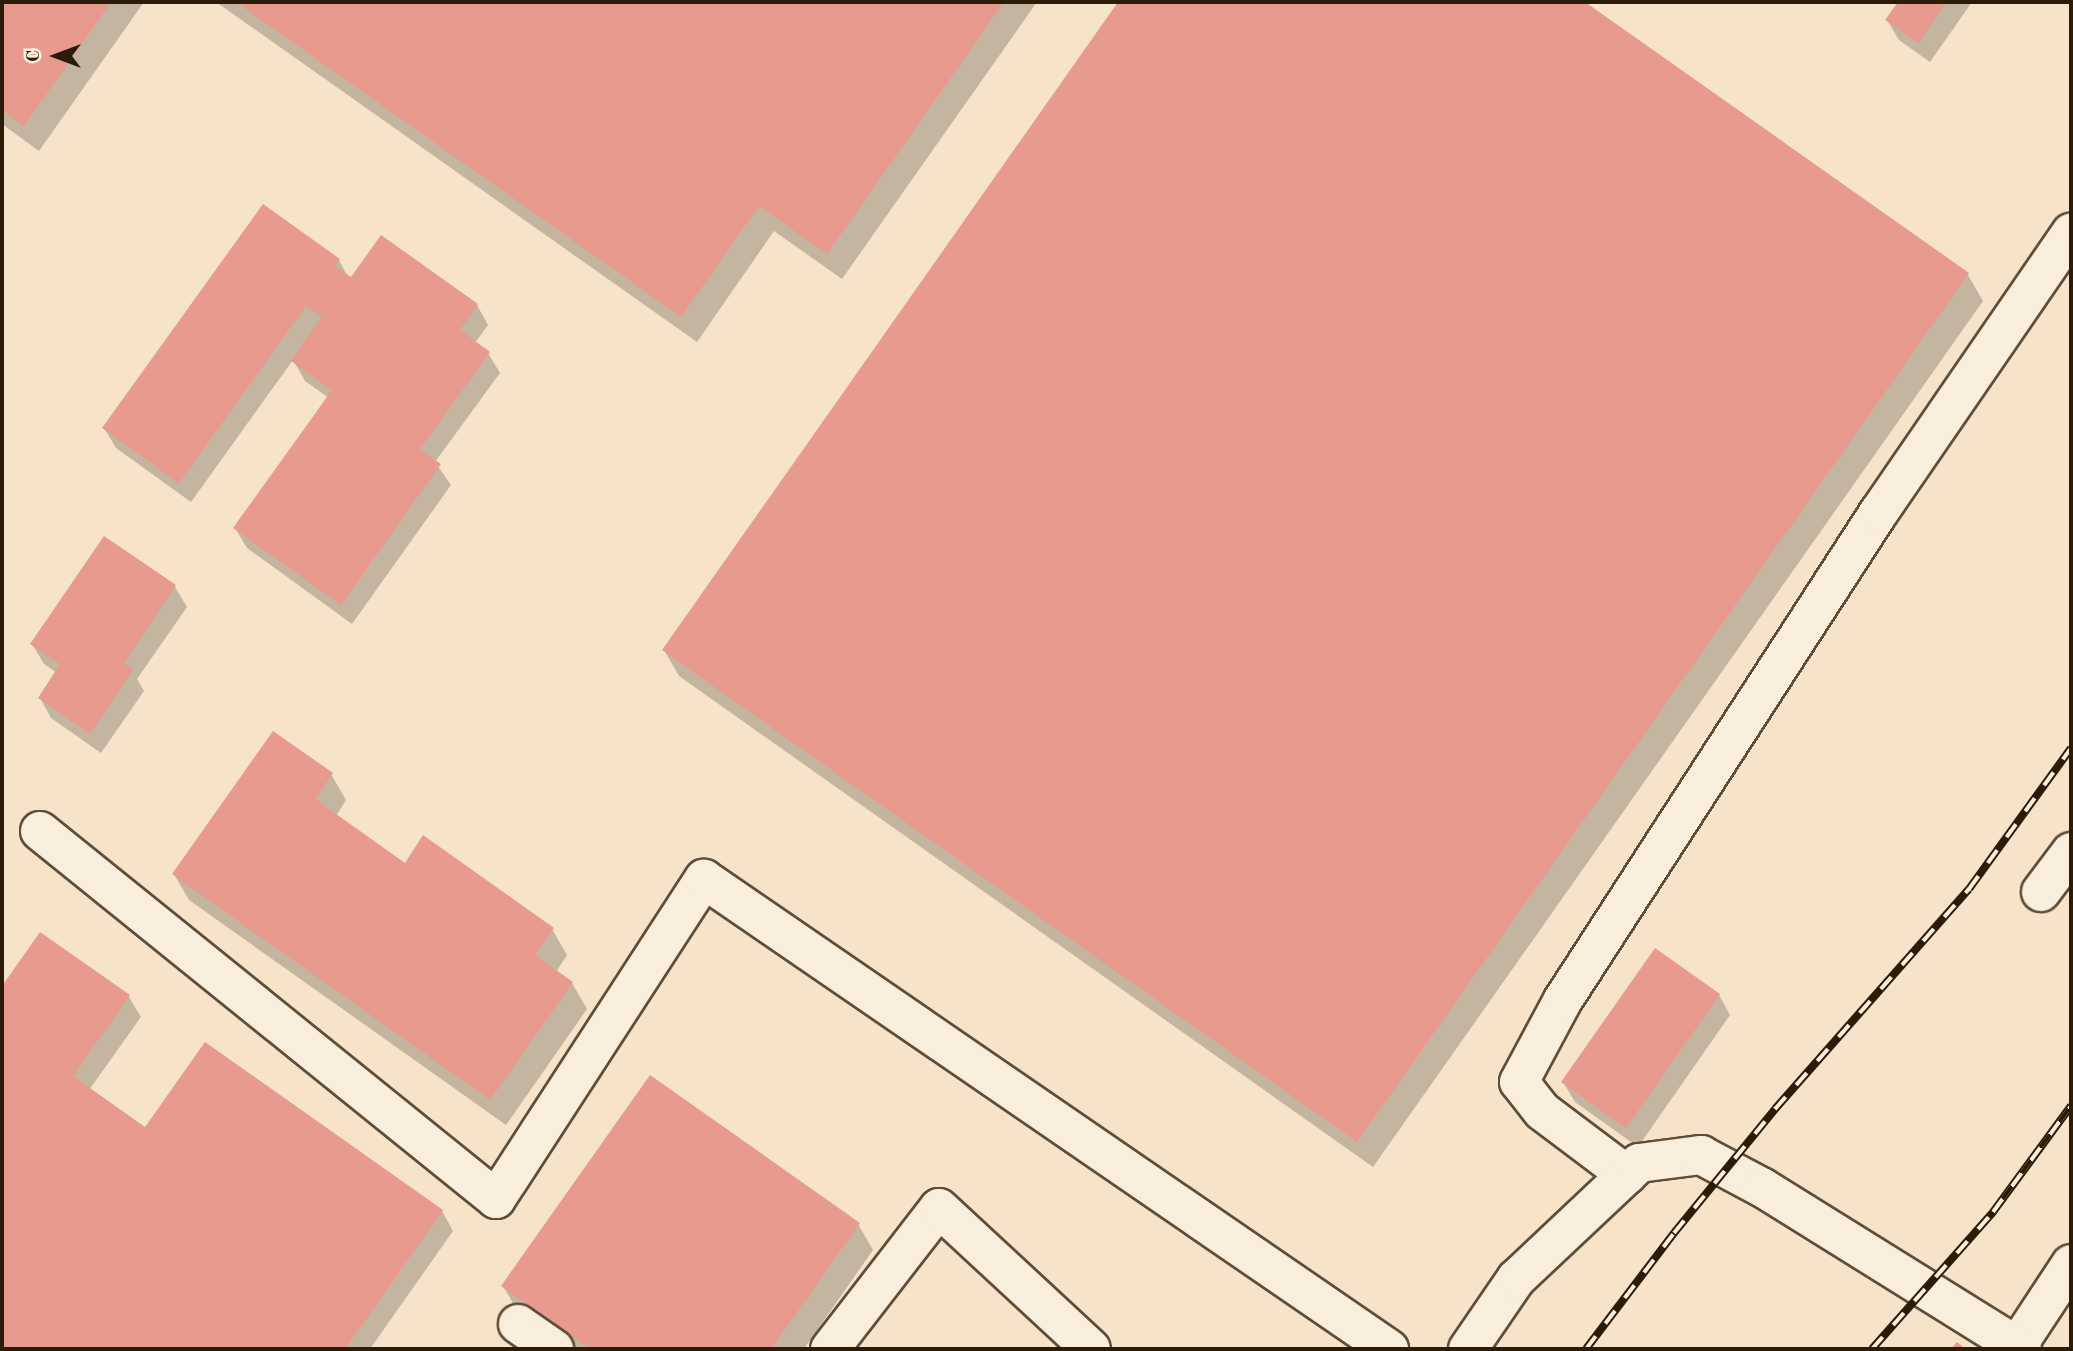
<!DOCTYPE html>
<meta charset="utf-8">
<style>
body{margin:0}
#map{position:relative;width:2073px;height:1351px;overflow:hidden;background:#f6e3c9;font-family:"Old Standard TT",serif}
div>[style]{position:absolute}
.shadow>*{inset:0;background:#0003}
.building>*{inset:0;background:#e79a8d}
.roads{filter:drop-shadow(2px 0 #5e4e39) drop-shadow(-2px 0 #5e4e39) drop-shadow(0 2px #5e4e39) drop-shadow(0 -2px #5e4e39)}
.minor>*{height:38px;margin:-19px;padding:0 19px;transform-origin:19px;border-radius:19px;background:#f9eddc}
.rail>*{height:8px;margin-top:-4px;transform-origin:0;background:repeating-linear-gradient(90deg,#f9eddc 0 16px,#2b1c09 0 32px);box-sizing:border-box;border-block:2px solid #2b1c09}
span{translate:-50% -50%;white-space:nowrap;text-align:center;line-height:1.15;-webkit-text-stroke:5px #f9eddc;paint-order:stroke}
.frame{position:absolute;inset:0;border:4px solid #2b1c09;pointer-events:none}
.north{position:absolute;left:21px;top:21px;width:70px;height:70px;-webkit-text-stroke:5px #f9eddc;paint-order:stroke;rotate:270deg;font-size:19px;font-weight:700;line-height:28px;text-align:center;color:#2b1c09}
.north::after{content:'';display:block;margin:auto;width:24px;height:32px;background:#2b1c09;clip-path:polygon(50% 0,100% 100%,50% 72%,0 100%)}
</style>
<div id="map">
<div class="shadow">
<i style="clip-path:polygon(2px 2px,144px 2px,39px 151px,2px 124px)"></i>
<i style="clip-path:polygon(216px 2px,1037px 2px,842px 279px,774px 231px,697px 342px)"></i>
<i style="clip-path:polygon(1120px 2px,1582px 2px,1968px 275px,1983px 301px,1373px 1167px,679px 676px,664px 650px)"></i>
<i style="clip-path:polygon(1900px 2px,1972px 2px,1930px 62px,1899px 40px,1887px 20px)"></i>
<i style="clip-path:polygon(339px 260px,349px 279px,477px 305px,488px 325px,475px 343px,488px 353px,500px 373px,435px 462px,451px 485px,352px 624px,247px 548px,235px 528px,329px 398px,305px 381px,293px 360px,191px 502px,116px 448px,104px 428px)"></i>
<i style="clip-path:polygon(104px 538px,175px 587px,187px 607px,137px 679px,144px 691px,101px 753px,51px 718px,40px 698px,57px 673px,44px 664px,32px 644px)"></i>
<i style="clip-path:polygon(331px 774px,346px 800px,336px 816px,405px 865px,552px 929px,567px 955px,556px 972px,572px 983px,587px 1009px,506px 1125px,189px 900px,174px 874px)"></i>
<i style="clip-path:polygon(40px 934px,129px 997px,141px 1017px,89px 1090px,146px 1130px,442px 1211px,453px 1231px,370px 1349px,2px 1349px,2px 989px)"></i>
<i style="clip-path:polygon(1719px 995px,1730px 1015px,1638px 1147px,1575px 1102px,1563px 1082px)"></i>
<i style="clip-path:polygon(858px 1224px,873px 1250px,804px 1349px,571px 1349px,518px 1312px,503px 1286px)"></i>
</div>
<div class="building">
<i style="clip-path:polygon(2px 2px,111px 2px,24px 126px,2px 110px)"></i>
<i style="clip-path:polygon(236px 2px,1004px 2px,827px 254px,759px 206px,681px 317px)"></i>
<i style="clip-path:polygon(1118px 2px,1585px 2px,1969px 273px,1357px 1142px,662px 650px)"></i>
<i style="clip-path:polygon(1898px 2px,1947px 2px,1918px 43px,1885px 20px)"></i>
<i style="clip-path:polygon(263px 204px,340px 259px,335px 266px,351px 277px,381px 235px,478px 304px,460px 330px,490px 352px,420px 449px,441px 464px,341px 605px,233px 528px,332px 390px,291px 361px,322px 317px,306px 306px,179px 483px,102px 428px)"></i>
<i style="clip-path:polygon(104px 536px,176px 585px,124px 663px,133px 669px,90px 734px,38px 698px,60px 664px,30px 644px)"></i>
<i style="clip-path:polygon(273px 731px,333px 773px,315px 799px,405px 863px,423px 835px,554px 928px,535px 955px,573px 982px,490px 1100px,172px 874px)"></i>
<i style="clip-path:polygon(40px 932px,130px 995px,73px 1076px,145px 1127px,205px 1042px,443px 1210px,345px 1349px,2px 1349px,2px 986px)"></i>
<i style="clip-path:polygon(1655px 948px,1720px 994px,1626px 1128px,1561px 1082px)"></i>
<i style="clip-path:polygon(650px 1075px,860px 1223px,771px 1349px,591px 1349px,501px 1286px)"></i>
<i style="clip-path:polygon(1957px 1342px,1966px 1349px,1951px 1349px)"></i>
</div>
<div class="roads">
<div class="minor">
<i style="left:40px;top:831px;width:586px;rotate:38.9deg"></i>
<i style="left:496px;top:1199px;width:382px;rotate:-57deg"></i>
<i style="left:704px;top:879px;width:831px;rotate:34.46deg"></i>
<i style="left:2041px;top:892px;width:50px;rotate:-53.1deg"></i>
<i style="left:1627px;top:1175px;width:106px;rotate:-143deg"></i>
<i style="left:1542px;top:1111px;width:37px;rotate:-128deg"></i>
<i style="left:1519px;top:1082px;width:93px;rotate:-61.8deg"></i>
<i style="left:1563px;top:1000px;width:581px;rotate:-57.08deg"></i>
<i style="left:1879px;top:512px;width:339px;rotate:-55.5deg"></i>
<i style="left:518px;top:1324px;width:44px;rotate:34.8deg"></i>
<i style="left:2017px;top:1346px;width:98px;rotate:-56.6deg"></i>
<i style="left:830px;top:1349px;width:178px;rotate:-52.3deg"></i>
<i style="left:939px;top:1208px;width:207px;rotate:42.8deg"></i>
<i style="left:1468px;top:1349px;width:85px;rotate:-55.6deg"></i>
<i style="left:1516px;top:1279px;width:169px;rotate:-43.3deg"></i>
<i style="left:1639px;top:1163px;width:63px;rotate:-7.4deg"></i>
<i style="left:1701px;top:1155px;width:70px;rotate:28deg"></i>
<i style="left:1763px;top:1188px;width:305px;rotate:31.9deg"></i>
</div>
</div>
<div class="rail">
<i style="left:1586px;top:1349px;width:146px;rotate:-52.8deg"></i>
<i style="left:1674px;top:1233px;width:160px;rotate:-50.8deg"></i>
<i style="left:1775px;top:1109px;width:293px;rotate:-48.6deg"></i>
<i style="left:1969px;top:889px;width:174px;rotate:-54.1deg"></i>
<i style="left:1872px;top:1349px;width:183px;rotate:-48.5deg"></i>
<i style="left:1993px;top:1212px;width:132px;rotate:-53.7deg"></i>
</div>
<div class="frame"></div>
<div class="north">С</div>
</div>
